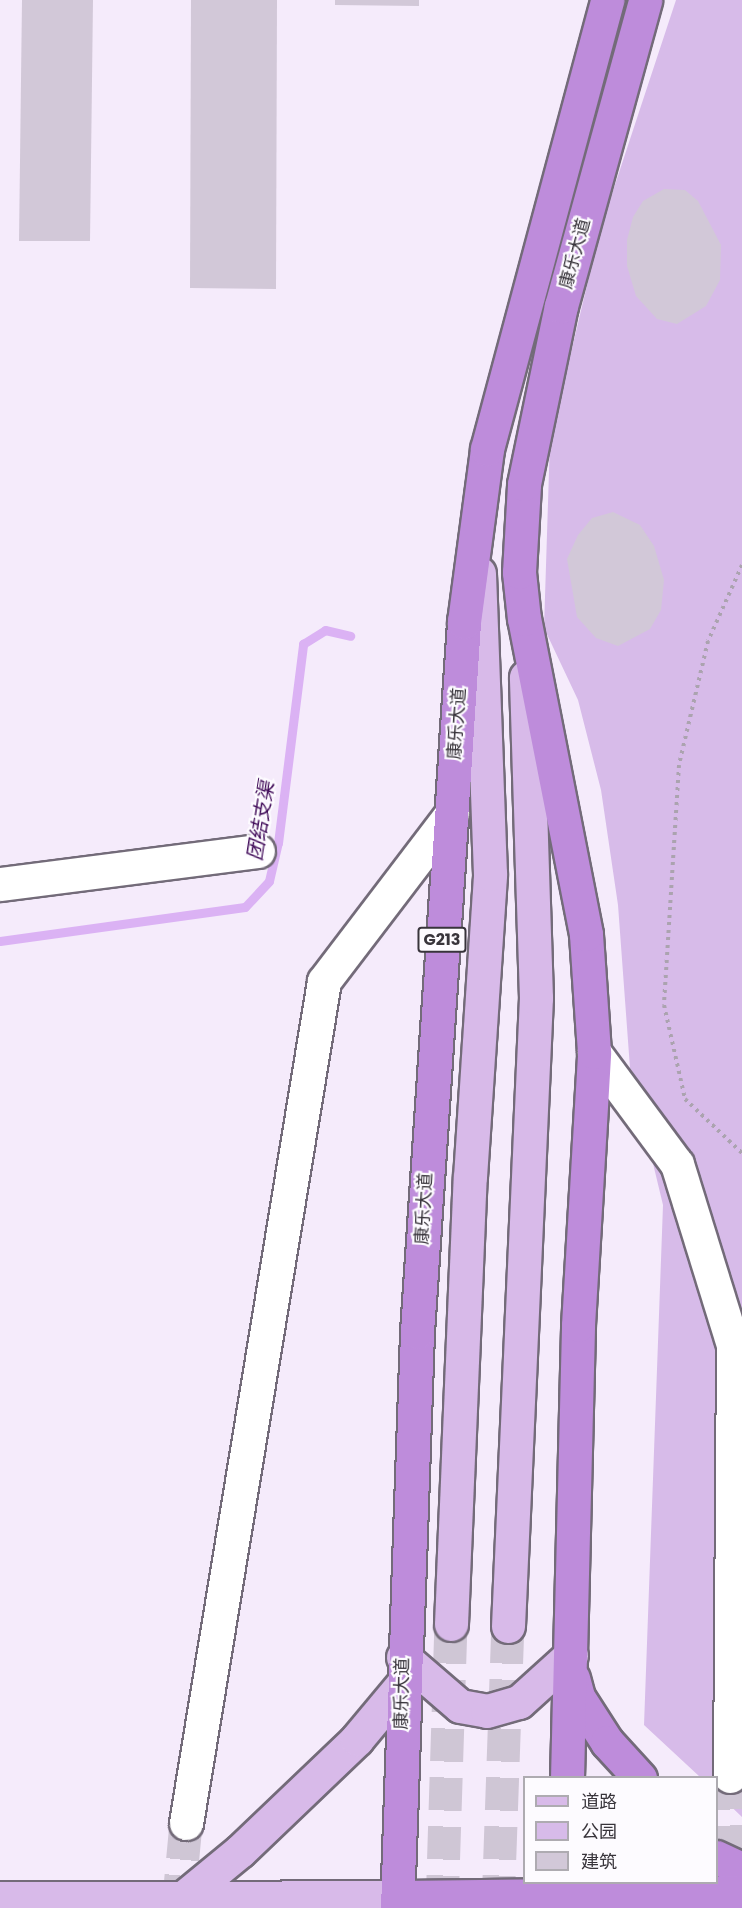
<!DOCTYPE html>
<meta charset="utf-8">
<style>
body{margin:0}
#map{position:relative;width:742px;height:1908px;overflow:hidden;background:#f5ebfb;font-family:Poppins,"Noto Sans SC",sans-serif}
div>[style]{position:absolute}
.green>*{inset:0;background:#d7bbe9}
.stream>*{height:9px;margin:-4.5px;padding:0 4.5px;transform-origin:4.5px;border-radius:4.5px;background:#dbb2f4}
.building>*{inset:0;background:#d2c8d8}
.minor-tunnel>*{height:33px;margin-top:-16.5px;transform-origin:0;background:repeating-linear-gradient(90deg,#cfc6d5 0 33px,transparent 0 49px)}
.major-tunnel>*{height:33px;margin-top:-16.5px;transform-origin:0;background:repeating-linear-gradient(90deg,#cfc6d5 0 33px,transparent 0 49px)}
.path>*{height:4px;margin-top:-2px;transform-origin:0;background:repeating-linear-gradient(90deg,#aba3af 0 3px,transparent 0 7.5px)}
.roads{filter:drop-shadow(2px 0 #736b79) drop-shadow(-2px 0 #736b79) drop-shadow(0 2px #736b79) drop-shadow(0 -2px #736b79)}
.minor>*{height:33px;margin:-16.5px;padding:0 16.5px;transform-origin:16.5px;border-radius:16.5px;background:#fff}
.major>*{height:33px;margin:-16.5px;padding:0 16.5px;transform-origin:16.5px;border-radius:16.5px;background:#d8bae9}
.highway>*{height:33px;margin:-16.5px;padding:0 16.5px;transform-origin:16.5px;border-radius:16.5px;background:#be8cdb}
span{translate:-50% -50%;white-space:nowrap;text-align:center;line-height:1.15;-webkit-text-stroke:4.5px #fdfbff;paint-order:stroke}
.shield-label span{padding:2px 4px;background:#fdfbff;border:2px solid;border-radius:4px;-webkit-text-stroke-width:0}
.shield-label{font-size:16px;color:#38343b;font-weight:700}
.street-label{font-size:18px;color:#38343b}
.water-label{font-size:20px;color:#420d5a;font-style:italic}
.legend{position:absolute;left:523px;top:1776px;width:195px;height:108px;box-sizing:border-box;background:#fdfbff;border:2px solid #aeabb1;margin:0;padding:8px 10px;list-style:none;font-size:18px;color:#38343b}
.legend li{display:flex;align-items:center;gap:12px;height:30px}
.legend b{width:30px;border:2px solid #aeabb1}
</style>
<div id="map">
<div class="green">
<i style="clip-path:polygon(676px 0,742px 0,742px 1817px,717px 1793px,716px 1778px,700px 1777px,644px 1725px,663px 1205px,630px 1068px,618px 905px,601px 790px,578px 700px,544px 628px,550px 440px,601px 227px)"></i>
</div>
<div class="stream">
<i style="left:0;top:941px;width:247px;rotate:-7.9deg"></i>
<i style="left:245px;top:907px;width:35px;rotate:-47deg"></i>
<i style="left:269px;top:881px;width:39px;rotate:-77deg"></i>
<i style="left:278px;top:843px;width:201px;rotate:-82.8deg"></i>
<i style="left:303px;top:644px;width:26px;rotate:-32deg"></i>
<i style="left:325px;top:630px;width:26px;rotate:13deg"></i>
</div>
<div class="building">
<i style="clip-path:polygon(22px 0,93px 0,90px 241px,19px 241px)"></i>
<i style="clip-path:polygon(191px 0,277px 0,276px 289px,190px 288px)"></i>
<i style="clip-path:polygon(335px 0,419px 0,419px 6px,335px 5px)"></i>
<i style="clip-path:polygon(664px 189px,685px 190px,698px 201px,721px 245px,720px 280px,706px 306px,677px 324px,657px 319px,636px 296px,627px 266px,627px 240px,633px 217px,643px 201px)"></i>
<i style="clip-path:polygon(613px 512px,640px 525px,654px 546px,664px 580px,661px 610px,650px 629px,618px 646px,596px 638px,577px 617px,567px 559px,578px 535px,592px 518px)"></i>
</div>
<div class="minor-tunnel">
<i style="left:730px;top:1776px;width:115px;rotate:89deg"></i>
<i style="left:178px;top:1908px;width:85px;rotate:-84.6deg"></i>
</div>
<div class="major-tunnel">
<i style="left:442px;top:1908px;width:284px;rotate:-88.2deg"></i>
<i style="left:498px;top:1908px;width:282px;rotate:-88deg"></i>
</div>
<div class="path">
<i style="left:742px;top:565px;width:83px;rotate:114.1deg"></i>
<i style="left:708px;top:641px;width:127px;rotate:103.2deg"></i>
<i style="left:679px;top:765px;width:240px;rotate:93.6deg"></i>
<i style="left:664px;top:1005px;width:96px;rotate:77.4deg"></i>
<i style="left:685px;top:1099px;width:79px;rotate:43.5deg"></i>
</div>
<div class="roads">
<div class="minor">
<i style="left:0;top:884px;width:260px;rotate:-7.3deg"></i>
<i style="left:594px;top:1052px;width:139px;rotate:53.5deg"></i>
<i style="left:677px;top:1164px;width:189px;rotate:72.8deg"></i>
<i style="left:733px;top:1345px;width:431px;rotate:90.4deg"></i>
<i style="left:186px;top:1823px;width:853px;rotate:-80.69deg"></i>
<i style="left:324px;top:981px;width:211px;rotate:-52.7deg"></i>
</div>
<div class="major">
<i style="left:451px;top:1624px;width:447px;rotate:-87.6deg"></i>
<i style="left:470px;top:1177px;width:304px;rotate:-86.2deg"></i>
<i style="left:490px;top:874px;width:301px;rotate:-92.1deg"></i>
<i style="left:508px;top:1626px;width:629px;rotate:-87.45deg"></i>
<i style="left:536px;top:998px;width:321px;rotate:-91.8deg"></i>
<i style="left:403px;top:1657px;width:75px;rotate:40.7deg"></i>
<i style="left:460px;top:1706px;width:27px;rotate:10deg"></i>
<i style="left:487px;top:1711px;width:33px;rotate:-16deg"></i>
<i style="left:519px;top:1702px;width:70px;rotate:-42.1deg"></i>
<i style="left:184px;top:1897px;width:72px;rotate:-39.4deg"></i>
<i style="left:240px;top:1851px;width:162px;rotate:-43.7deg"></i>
<i style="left:357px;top:1739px;width:70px;rotate:-50.2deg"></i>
<i style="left:0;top:1898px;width:398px;rotate:-0.1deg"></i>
</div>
<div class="highway">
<i style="left:573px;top:1678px;width:20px;rotate:75deg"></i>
<i style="left:578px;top:1697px;width:54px;rotate:57.2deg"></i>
<i style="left:607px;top:1742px;width:49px;rotate:47.5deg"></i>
<i style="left:567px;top:1778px;width:453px;rotate:-88.6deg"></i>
<i style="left:578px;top:1325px;width:273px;rotate:-86.6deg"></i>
<i style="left:594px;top:1052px;width:118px;rotate:-93.9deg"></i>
<i style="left:586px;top:934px;width:321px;rotate:-101.1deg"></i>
<i style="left:524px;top:619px;width:47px;rotate:-96.1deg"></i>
<i style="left:519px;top:572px;width:88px;rotate:-86.7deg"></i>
<i style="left:524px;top:484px;width:182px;rotate:-78.3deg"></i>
<i style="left:561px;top:306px;width:317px;rotate:-74.6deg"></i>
<i style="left:716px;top:1857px;width:29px;rotate:25deg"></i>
<i style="left:398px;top:1897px;width:344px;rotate:-0.7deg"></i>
<i style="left:397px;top:1908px;width:576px;rotate:-88.01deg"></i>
<i style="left:417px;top:1332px;width:712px;rotate:-86.21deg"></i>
<i style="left:464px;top:622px;width:175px;rotate:-82.4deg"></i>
<i style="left:487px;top:449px;width:465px;rotate:-75deg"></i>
</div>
</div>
<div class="shield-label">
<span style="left:442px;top:940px">G213</span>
</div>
<div class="street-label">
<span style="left:575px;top:254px;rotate:-75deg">康乐大道</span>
<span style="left:457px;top:724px;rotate:-86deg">康乐大道</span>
<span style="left:424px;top:1209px;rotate:-87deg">康乐大道</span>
<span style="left:402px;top:1694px;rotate:-89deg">康乐大道</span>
</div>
<div class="water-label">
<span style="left:261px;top:821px;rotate:-81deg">团结支渠</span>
</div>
<ul class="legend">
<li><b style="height:8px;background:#d8bae9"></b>道路</li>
<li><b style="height:16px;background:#d7bbe9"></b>公园</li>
<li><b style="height:16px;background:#d2c8d8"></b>建筑</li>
</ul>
</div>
